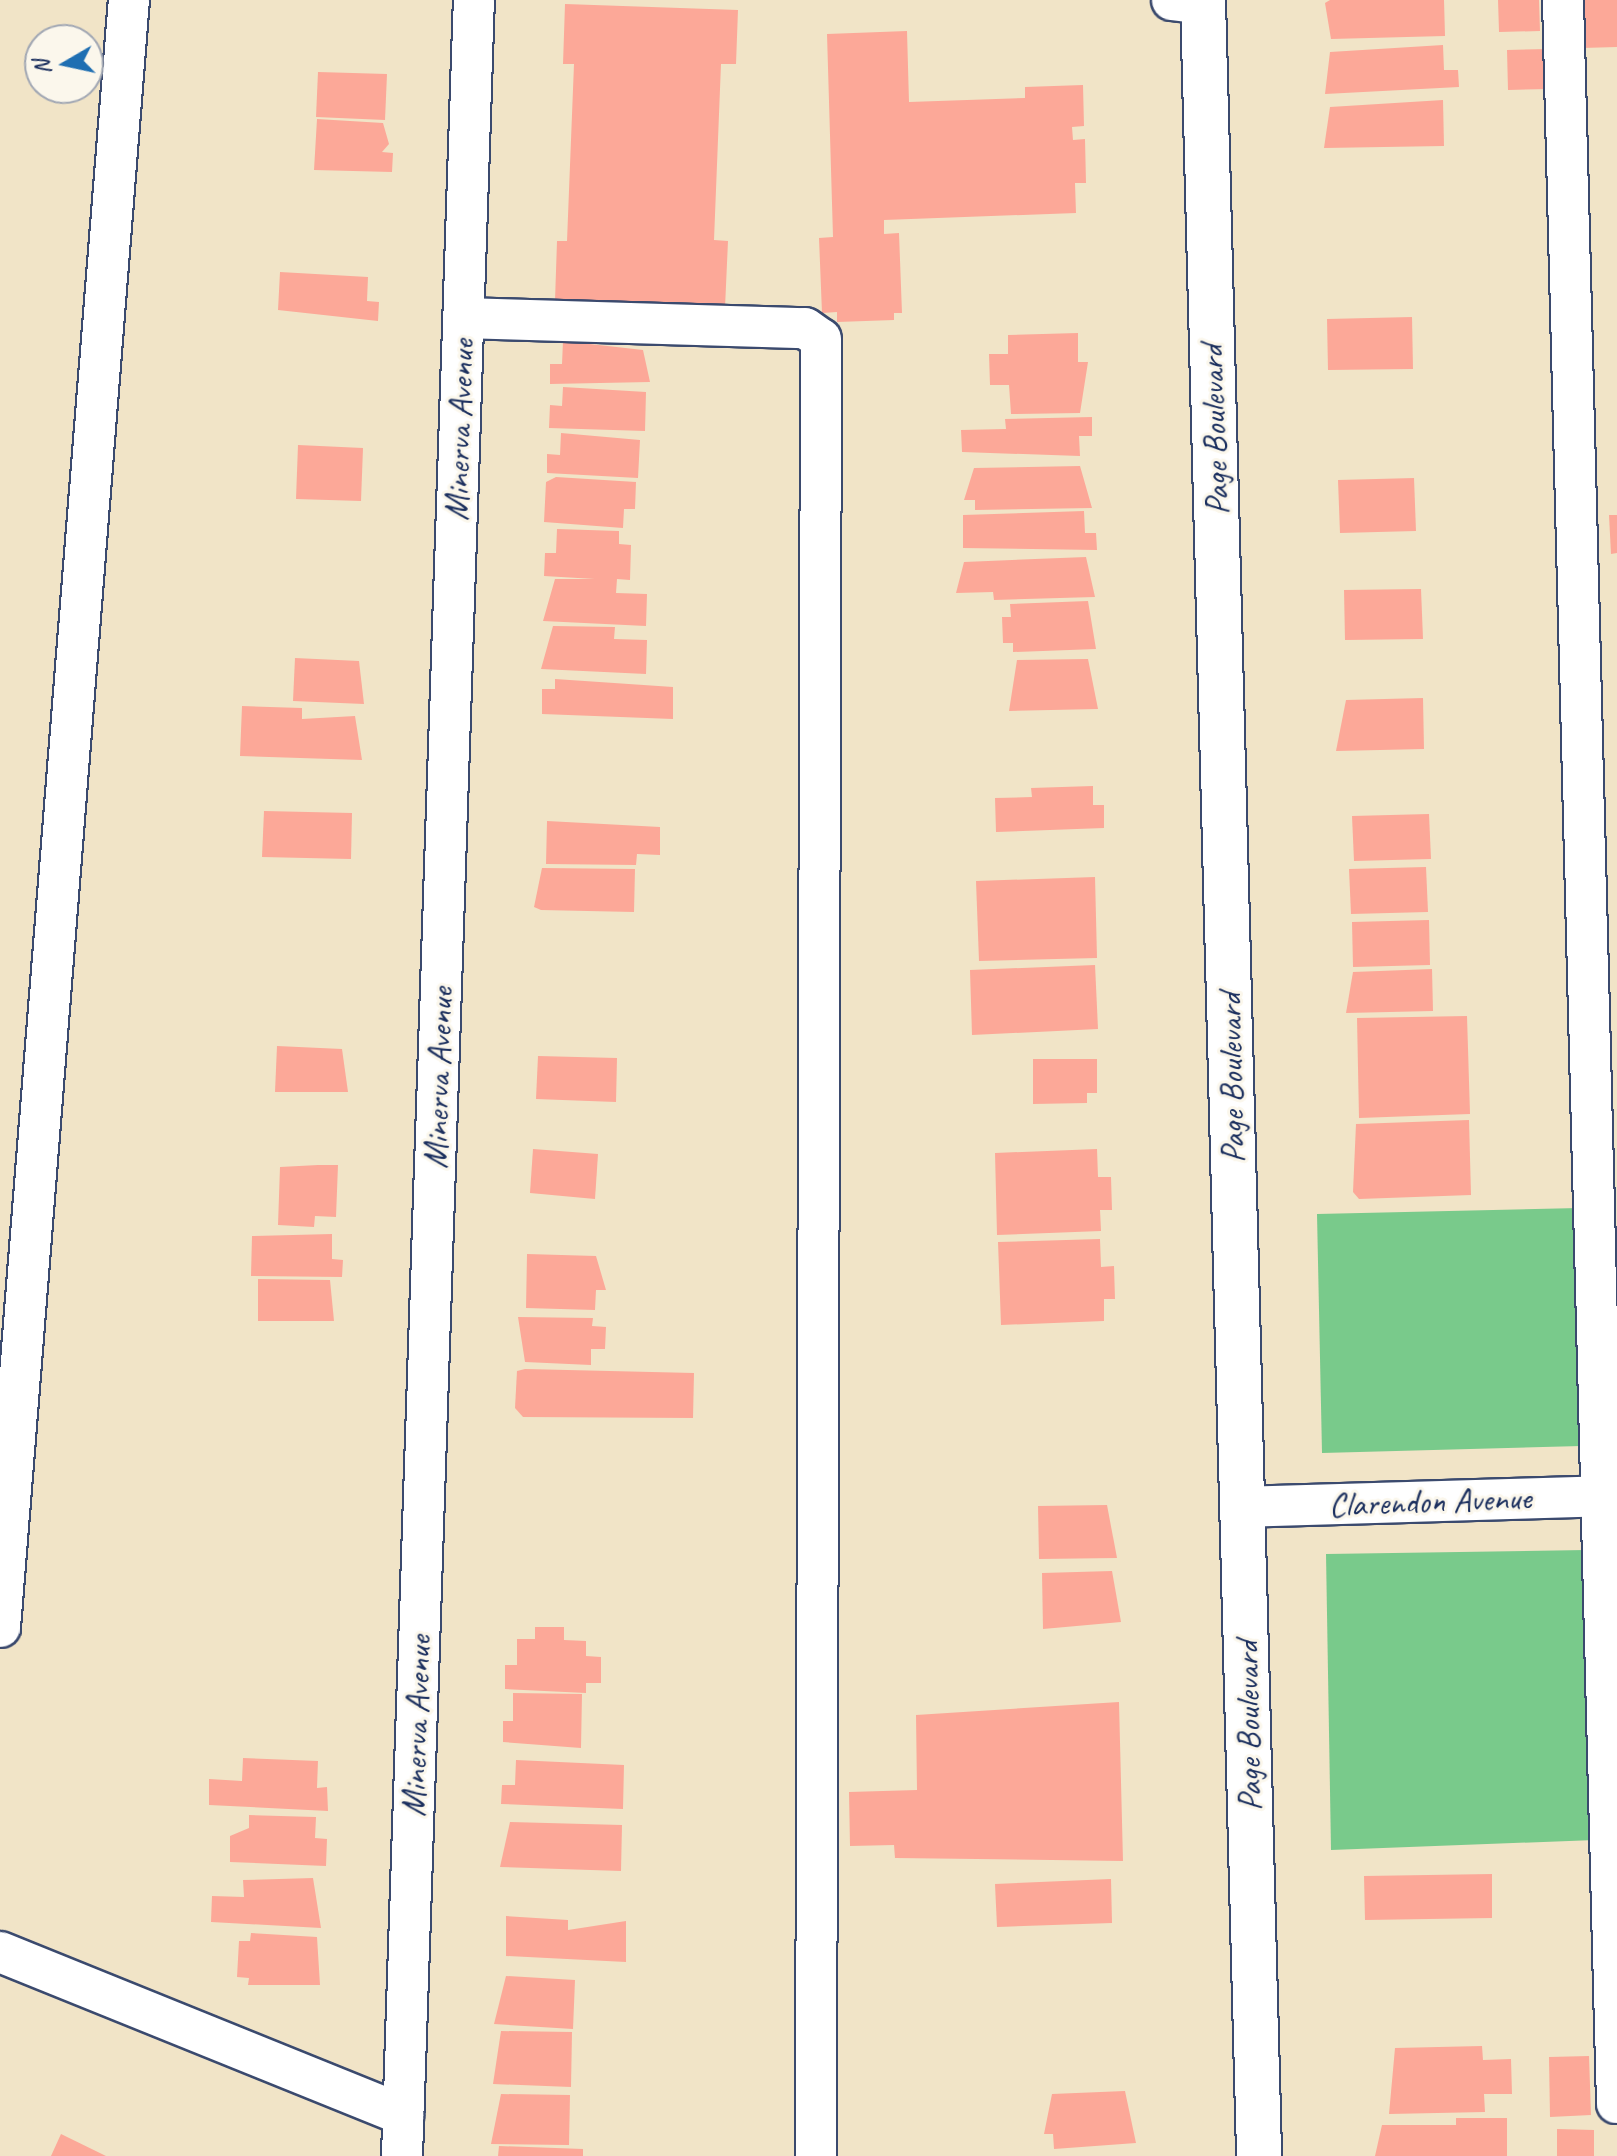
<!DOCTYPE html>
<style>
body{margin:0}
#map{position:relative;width:1617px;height:2156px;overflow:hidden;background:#f1e4c7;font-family:Caveat,sans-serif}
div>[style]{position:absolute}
.green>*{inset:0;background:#79ca8b}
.building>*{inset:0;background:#fca898}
.roads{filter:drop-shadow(2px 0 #3b4a6e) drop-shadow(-2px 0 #3b4a6e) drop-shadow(0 2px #3b4a6e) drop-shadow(0 -2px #3b4a6e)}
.minor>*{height:40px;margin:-20px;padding:0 20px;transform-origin:20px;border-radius:20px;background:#fff}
.major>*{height:44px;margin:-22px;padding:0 22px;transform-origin:22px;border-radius:22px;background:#fff}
span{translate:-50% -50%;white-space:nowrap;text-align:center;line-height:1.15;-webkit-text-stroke:6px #fbf7ec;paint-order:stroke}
.street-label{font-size:34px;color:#1b2f5e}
.north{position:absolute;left:24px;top:24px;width:80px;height:80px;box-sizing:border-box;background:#fbf7ec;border:2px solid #a1a7b3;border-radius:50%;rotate:261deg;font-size:22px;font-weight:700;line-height:32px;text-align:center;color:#1b2f5e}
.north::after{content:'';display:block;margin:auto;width:28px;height:36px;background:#1f6fb2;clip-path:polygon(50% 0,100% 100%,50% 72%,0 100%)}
</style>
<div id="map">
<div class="green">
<i style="clip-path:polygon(1579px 1208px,1581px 1446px,1322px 1453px,1317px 1214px)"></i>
<i style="clip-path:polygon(1586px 1550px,1595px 1840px,1331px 1850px,1326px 1554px)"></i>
</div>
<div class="building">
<i style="clip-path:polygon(1330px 0,1444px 0,1445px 36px,1331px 39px,1325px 3px)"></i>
<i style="clip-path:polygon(1498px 0,1539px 0,1540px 31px,1499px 32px)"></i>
<i style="clip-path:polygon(1580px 0,1617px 0,1617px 47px,1582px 48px)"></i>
<i style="clip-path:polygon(565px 4px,738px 10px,736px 64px,721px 64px,714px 240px,728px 241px,725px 308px,555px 301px,557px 241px,567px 241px,574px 64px,563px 64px)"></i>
<i style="clip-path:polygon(907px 31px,909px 102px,1025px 98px,1025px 87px,1083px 85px,1084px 126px,1072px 127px,1073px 140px,1085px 139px,1086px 183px,1075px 183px,1076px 213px,884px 220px,884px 234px,899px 233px,902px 313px,894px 313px,894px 320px,837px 322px,837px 312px,822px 313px,819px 238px,833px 237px,827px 34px)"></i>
<i style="clip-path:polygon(1443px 45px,1444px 70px,1458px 70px,1459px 87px,1325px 94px,1330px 52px)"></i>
<i style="clip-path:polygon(1548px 49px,1549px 89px,1508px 90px,1507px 50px)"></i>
<i style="clip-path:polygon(318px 72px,387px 74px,385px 120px,316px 117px)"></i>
<i style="clip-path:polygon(1443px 100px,1444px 146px,1324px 148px,1330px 107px)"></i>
<i style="clip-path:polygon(317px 119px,383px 123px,389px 144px,382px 152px,393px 153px,392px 172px,314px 170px)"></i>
<i style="clip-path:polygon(280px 272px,368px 277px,367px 301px,379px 302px,378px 321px,278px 310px)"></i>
<i style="clip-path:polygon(1412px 317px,1413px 369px,1328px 370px,1327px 319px)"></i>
<i style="clip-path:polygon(1078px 333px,1078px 362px,1088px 362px,1080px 413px,1011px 414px,1009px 385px,990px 385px,989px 354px,1008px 354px,1008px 335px)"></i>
<i style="clip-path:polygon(563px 341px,643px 350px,650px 382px,550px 384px,550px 364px,562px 364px)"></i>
<i style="clip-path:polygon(563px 387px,646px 392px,645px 431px,549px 428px,550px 405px,562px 406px)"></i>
<i style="clip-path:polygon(1092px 417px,1092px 436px,1079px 436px,1080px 456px,962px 452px,961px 430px,1006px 429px,1005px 419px)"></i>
<i style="clip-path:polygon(561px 433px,640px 440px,638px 478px,547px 473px,547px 454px,560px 455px)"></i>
<i style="clip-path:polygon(298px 445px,363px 448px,361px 501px,296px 499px)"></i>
<i style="clip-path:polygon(1080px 466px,1092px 508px,975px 510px,975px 500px,964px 500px,974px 468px)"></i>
<i style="clip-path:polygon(556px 477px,636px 482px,635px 509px,624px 509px,623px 528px,544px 522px,546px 482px)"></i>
<i style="clip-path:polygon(1414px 478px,1416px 531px,1340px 533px,1338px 480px)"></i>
<i style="clip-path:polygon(1084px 511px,1085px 533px,1096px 533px,1097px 550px,963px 548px,963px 515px)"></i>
<i style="clip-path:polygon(1609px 515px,1617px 515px,1617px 553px,1611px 554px)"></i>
<i style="clip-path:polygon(557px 529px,619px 531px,619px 544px,631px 545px,630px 580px,617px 579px,616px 593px,647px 594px,646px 626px,543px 621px,555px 579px,595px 579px,544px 576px,545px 553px,556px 553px)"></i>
<i style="clip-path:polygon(1086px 557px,1095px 597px,994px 600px,993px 592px,956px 593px,964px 562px)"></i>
<i style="clip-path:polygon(1421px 589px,1423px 639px,1345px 640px,1344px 590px)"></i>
<i style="clip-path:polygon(1088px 601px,1096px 649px,1013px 652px,1013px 643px,1003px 643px,1002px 617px,1011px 617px,1010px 604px)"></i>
<i style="clip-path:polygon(553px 626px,615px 627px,614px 639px,647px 640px,646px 674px,541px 669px)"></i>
<i style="clip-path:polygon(295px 658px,359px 661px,364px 704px,293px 701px)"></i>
<i style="clip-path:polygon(1088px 659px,1098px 709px,1009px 711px,1017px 660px)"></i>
<i style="clip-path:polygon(555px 679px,673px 687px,673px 719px,542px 714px,542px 689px,555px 689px)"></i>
<i style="clip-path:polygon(1423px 698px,1424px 749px,1336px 751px,1346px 700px)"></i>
<i style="clip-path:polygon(242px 706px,302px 708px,302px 719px,355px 716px,362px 760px,240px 756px)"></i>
<i style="clip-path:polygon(1093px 786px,1093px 805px,1104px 805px,1104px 828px,996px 832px,995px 798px,1032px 797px,1031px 788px)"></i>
<i style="clip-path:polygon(264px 811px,352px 813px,351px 859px,262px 857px)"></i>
<i style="clip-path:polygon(1429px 814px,1431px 859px,1354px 861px,1352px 816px)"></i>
<i style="clip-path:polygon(547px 821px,660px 827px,660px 855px,637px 854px,636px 865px,546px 864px)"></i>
<i style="clip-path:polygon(1426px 867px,1428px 912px,1351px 914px,1349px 869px)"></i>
<i style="clip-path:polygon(542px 868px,635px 869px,634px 912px,541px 910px,534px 907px)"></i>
<i style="clip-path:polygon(1095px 877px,1097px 958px,979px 961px,976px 881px)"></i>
<i style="clip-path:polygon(1429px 920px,1430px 965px,1353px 967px,1352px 922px)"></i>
<i style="clip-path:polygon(1095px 965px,1098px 1029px,972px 1035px,970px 970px)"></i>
<i style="clip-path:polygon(1432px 969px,1433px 1011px,1346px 1013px,1353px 972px)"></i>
<i style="clip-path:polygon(1467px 1016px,1470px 1114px,1359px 1118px,1357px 1018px)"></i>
<i style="clip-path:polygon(277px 1046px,342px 1049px,348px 1092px,275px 1092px)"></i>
<i style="clip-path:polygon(538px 1056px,617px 1058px,616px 1102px,536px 1099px)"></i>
<i style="clip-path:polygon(1033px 1059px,1097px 1059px,1097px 1093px,1087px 1093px,1087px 1103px,1033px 1104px)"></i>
<i style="clip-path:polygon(1469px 1120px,1471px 1195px,1359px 1199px,1353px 1192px,1356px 1124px)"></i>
<i style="clip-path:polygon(533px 1149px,598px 1154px,595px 1199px,530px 1193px)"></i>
<i style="clip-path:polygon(1097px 1149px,1098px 1177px,1111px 1177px,1112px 1210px,1100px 1210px,1101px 1231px,997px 1235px,995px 1153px)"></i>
<i style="clip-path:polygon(318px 1165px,338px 1165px,336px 1217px,315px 1216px,314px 1227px,278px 1225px,280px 1167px)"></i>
<i style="clip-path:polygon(332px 1234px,332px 1259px,343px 1260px,342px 1277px,251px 1276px,252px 1236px)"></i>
<i style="clip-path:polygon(1100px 1239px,1101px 1267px,1114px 1266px,1115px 1299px,1104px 1299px,1104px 1321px,1001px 1325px,998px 1242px)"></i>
<i style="clip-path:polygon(527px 1254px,596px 1256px,606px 1290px,596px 1290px,595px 1310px,526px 1308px)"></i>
<i style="clip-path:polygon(258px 1279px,330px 1280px,334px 1321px,258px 1321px)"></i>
<i style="clip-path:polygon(518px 1317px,593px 1318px,592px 1326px,606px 1327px,605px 1349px,591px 1349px,591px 1365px,525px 1362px)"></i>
<i style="clip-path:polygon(525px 1369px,694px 1373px,693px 1418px,523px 1417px,515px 1408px,517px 1371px)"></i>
<i style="clip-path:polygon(1107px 1505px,1117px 1558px,1039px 1559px,1038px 1506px)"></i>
<i style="clip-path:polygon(1112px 1571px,1121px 1622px,1043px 1629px,1042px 1573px)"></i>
<i style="clip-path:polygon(535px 1627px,564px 1627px,564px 1640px,586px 1641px,586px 1656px,601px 1657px,601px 1683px,586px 1683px,586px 1693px,505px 1689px,505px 1665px,517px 1665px,517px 1639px,535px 1639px)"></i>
<i style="clip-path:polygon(513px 1693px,582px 1694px,581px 1748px,503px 1742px,503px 1721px,513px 1721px)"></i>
<i style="clip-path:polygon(1119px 1702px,1123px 1861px,895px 1858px,894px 1845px,850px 1846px,849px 1792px,917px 1790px,916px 1715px)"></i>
<i style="clip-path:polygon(243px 1758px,318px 1761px,317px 1788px,327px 1787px,328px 1811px,209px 1805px,209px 1779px,242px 1781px)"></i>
<i style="clip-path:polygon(516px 1760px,624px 1765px,623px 1809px,501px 1804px,502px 1785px,515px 1785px)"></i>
<i style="clip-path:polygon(249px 1815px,316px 1817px,315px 1838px,327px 1839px,326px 1866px,230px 1862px,230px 1836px,249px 1828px)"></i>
<i style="clip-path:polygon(510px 1822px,622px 1825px,621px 1871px,500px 1867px)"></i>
<i style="clip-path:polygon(1492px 1874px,1492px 1918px,1365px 1920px,1364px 1876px)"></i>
<i style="clip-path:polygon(313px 1878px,321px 1928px,211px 1922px,212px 1896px,244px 1897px,243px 1880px)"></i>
<i style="clip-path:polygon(1111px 1879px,1112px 1923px,997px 1927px,995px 1884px)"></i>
<i style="clip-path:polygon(506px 1916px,568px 1920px,568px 1930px,626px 1921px,626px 1962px,506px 1956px)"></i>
<i style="clip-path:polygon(251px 1933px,317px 1937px,320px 1985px,248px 1985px,249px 1978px,237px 1977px,239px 1941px,250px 1941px)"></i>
<i style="clip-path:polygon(506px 1976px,575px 1980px,573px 2029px,494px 2024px)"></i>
<i style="clip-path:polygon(501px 2031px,572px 2032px,571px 2087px,493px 2084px)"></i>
<i style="clip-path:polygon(1482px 2046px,1483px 2060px,1511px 2059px,1512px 2094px,1484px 2094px,1485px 2112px,1389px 2114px,1395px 2048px)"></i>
<i style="clip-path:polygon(1589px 2056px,1591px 2115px,1550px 2117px,1549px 2057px)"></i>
<i style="clip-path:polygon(1125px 2091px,1136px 2143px,1054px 2149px,1053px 2134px,1044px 2134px,1052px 2094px)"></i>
<i style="clip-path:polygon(501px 2094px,570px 2095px,569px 2145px,491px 2144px)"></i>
<i style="clip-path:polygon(1456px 2118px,1507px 2118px,1507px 2156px,1375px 2156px,1382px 2125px,1456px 2125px)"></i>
<i style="clip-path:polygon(1557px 2129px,1594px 2130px,1594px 2156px,1557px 2156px)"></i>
<i style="clip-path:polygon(61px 2134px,106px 2156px,51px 2156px)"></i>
<i style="clip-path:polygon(499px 2146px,583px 2149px,583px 2156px,498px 2156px)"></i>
</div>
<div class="roads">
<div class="minor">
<i style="left:1172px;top:0;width:31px;rotate:7deg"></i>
<i style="left:1563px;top:0;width:2104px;rotate:88.53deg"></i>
<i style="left:463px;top:318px;width:342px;rotate:1.7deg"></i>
<i style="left:805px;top:328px;width:19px;rotate:35deg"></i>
<i style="left:821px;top:339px;width:1817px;rotate:90.16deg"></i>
<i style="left:1242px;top:1507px;width:375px;rotate:-1.7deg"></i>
<i style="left:0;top:1627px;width:1632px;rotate:-85.47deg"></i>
<i style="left:0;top:1952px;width:435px;rotate:22deg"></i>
<i style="left:402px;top:2156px;width:2157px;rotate:-88.09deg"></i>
</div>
<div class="major">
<i style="left:1203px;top:0;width:2157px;rotate:88.51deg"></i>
</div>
</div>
<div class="street-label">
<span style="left:459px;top:430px;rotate:-88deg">Minerva Avenue</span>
<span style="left:1214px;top:430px;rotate:-92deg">Page Boulevard</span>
<span style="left:438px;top:1078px;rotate:-88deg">Minerva Avenue</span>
<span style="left:1231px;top:1078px;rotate:-91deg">Page Boulevard</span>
<span style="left:1430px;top:1501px;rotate:-2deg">Clarendon Avenue</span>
<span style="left:416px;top:1726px;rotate:-88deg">Minerva Avenue</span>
<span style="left:1248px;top:1726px;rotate:-91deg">Page Boulevard</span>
</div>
<div class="north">N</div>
</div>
